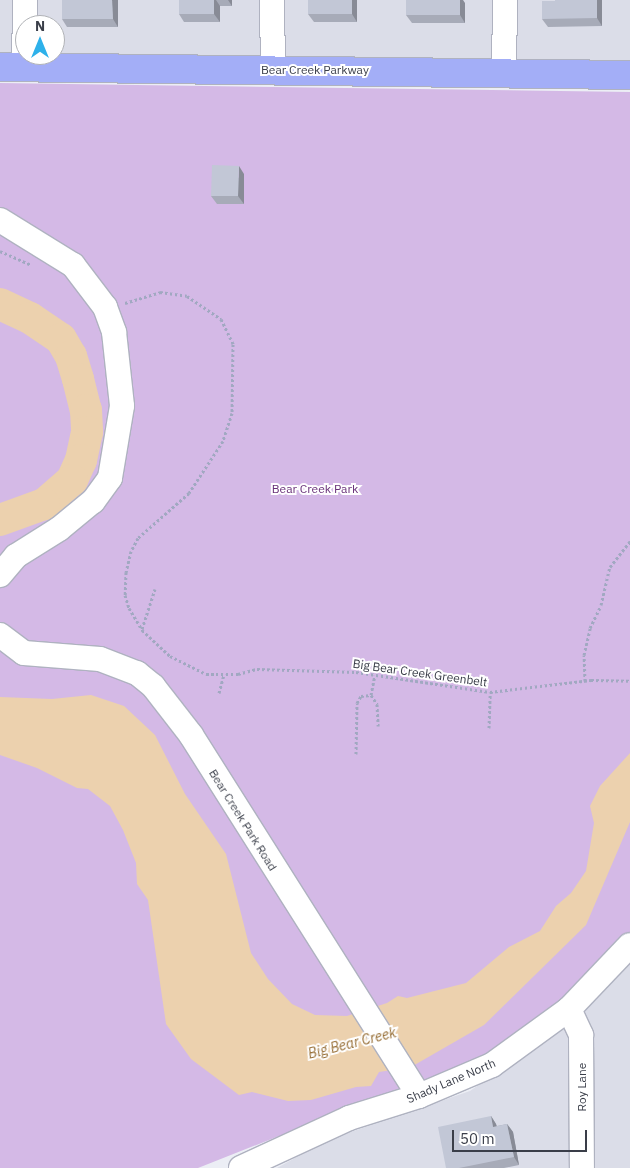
<!DOCTYPE html>
<style>
body{margin:0}
#map{position:relative;width:630px;height:1168px;overflow:hidden;background:#eceef5;font-family:"IBM Plex Sans",sans-serif}
div>[style]{position:absolute}
.residential>*{inset:0;background:#dbdde8}
.green>*{inset:0;background:#d4b9e6}
.water>*{inset:0;background:#ecd1ae}
.river>*{height:32px;margin:-16px;padding:0 16px;transform-origin:16px;border-radius:16px;background:#ecd1ae}
.path>*{height:3px;margin-top:-1.5px;transform-origin:0;background:repeating-linear-gradient(90deg,#a1a8c1 0 2.5px,transparent 0 5px)}
.roads{filter:drop-shadow(1px 0 #afb2c0) drop-shadow(-1px 0 #afb2c0) drop-shadow(0 1px #afb2c0) drop-shadow(0 -1px #afb2c0)}
.minor>*{height:24px;margin:-12px;padding:0 12px;transform-origin:12px;border-radius:12px;background:#fff}
.major>*{height:28px;margin:-14px;padding:0 14px;transform-origin:14px;border-radius:14px;background:#a3aef7}
.wall>*{inset:0;background:#a7abb8}
.shaded-wall>*{inset:0;background:#888b96}
.building>*{inset:0;background:#c2c7d6}
span{translate:-50% -50%;white-space:nowrap;text-align:center;line-height:1.15;-webkit-text-stroke:4px #fff;paint-order:stroke}
.street-label{font-size:12px;color:#3a3e49}
.park-label{font-size:12px;color:#683078}
.water-label{font-size:14px;color:#966d34;font-style:italic}
.north{position:absolute;left:15px;top:15px;width:50px;height:50px;box-sizing:border-box;background:#fff;border:1px solid #b0b2b6;border-radius:50%;rotate:0deg;font-size:14px;font-weight:700;line-height:20px;text-align:center;color:#3a3e49}
.north::after{content:'';display:block;margin:auto;width:18px;height:22px;background:#2eb1ea;clip-path:polygon(50% 0,100% 100%,50% 72%,0 100%)}
.scale{position:absolute;left:452px;top:1130px;width:135px;height:22px;box-sizing:border-box;border:2px solid #3a3e49;border-top:0;padding-left:6px;font-size:15px;line-height:18px;white-space:nowrap;color:#3a3e49;-webkit-text-stroke:4px #fff;paint-order:stroke}
</style>
<div id="map">
<div class="residential">
<i style="clip-path:polygon(evenodd,0 0,630px 0,630px 75px,0 67px,0 0,25px 25px,55px 25px,55px 55px,25px 55px,25px 25px)"></i>
<i style="clip-path:polygon(630px 965px,630px 1168px,277px 1168px,327px 1140px,470px 1091px,557px 1030px,612px 970px)"></i>
</div>
<div class="green">
<i style="clip-path:polygon(0 83px,630px 92px,630px 965px,603px 973px,520px 1046px,292px 1142px,279px 1136px,198px 1168px,0 1168px)"></i>
</div>
<div class="water">
<i style="clip-path:polygon(91px 695px,124px 706px,155px 735px,185px 794px,226px 854px,251px 953px,268px 979px,292px 1004px,315px 1015px,347px 1016px,387px 1003px,398px 996px,407px 998px,466px 983px,509px 947px,540px 931px,556px 906px,571px 893px,586px 871px,594px 823px,590px 806px,600px 786px,630px 753px,630px 822px,586px 925px,484px 1025px,411px 1067px,379px 1072px,371px 1086px,356px 1087px,311px 1100px,288px 1101px,252px 1092px,239px 1095px,191px 1059px,166px 1024px,148px 900px,137px 884px,136px 863px,123px 830px,110px 806px,88px 789px,77px 788px,37px 768px,0 755px,0 697px,52px 699px)"></i>
</div>
<div class="river">
<i style="left:0;top:304px;width:33px;rotate:25deg"></i>
<i style="left:30px;top:318px;width:37px;rotate:34deg"></i>
<i style="left:61px;top:339px;width:20px;rotate:60deg"></i>
<i style="left:71px;top:356px;width:24px;rotate:73deg"></i>
<i style="left:78px;top:379px;width:32px;rotate:76deg"></i>
<i style="left:86px;top:410px;width:22px;rotate:87deg"></i>
<i style="left:87px;top:432px;width:29px;rotate:102deg"></i>
<i style="left:81px;top:460px;width:22px;rotate:114deg"></i>
<i style="left:72px;top:480px;width:37px;rotate:139deg"></i>
<i style="left:44px;top:504px;width:47px;rotate:160deg"></i>
</div>
<div class="path">
<i style="left:0;top:251px;width:34px;rotate:24deg"></i>
<i style="left:125px;top:303px;width:37px;rotate:-17deg"></i>
<i style="left:160px;top:292px;width:27px;rotate:8deg"></i>
<i style="left:187px;top:296px;width:41px;rotate:34.1deg"></i>
<i style="left:221px;top:319px;width:28px;rotate:64deg"></i>
<i style="left:233px;top:344px;width:69px;rotate:90.8deg"></i>
<i style="left:232px;top:413px;width:29px;rotate:108deg"></i>
<i style="left:223px;top:441px;width:62px;rotate:123.2deg"></i>
<i style="left:189px;top:493px;width:68px;rotate:138.6deg"></i>
<i style="left:138px;top:538px;width:15px;rotate:118deg"></i>
<i style="left:131px;top:551px;width:22px;rotate:103deg"></i>
<i style="left:126px;top:572px;width:23px;rotate:92deg"></i>
<i style="left:125px;top:595px;width:14px;rotate:73deg"></i>
<i style="left:129px;top:608px;width:26px;rotate:59deg"></i>
<i style="left:142px;top:630px;width:38px;rotate:43deg"></i>
<i style="left:170px;top:656px;width:40px;rotate:26.6deg"></i>
<i style="left:206px;top:674px;width:32px"></i>
<i style="left:238px;top:674px;width:20px;rotate:-15deg"></i>
<i style="left:257px;top:669px;width:99px;rotate:1.7deg"></i>
<i style="left:356px;top:672px;width:135px;rotate:8.5deg"></i>
<i style="left:490px;top:692px;width:102px;rotate:-6.8deg"></i>
<i style="left:591px;top:680px;width:39px;rotate:1deg"></i>
<i style="left:142px;top:629px;width:42px;rotate:-72deg"></i>
<i style="left:585px;top:681px;width:26px;rotate:-92deg"></i>
<i style="left:584px;top:655px;width:28px;rotate:-77deg"></i>
<i style="left:590px;top:628px;width:25px;rotate:-64deg"></i>
<i style="left:601px;top:605px;width:39px;rotate:-77deg"></i>
<i style="left:610px;top:567px;width:33px;rotate:-52deg"></i>
<i style="left:219px;top:693px;width:20px;rotate:-75deg"></i>
<i style="left:371px;top:695px;width:11px;rotate:56deg"></i>
<i style="left:377px;top:704px;width:22px;rotate:87deg"></i>
<i style="left:489px;top:728px;width:36px;rotate:-88deg"></i>
<i style="left:356px;top:754px;width:51px;rotate:-88.9deg"></i>
<i style="left:357px;top:703px;width:8px;rotate:-60deg"></i>
<i style="left:361px;top:696px;width:10px;rotate:-6deg"></i>
<i style="left:371px;top:695px;width:20px;rotate:-79deg"></i>
</div>
<div class="roads">
<div class="minor">
<i style="left:272px;top:0;width:70px;rotate:89.2deg"></i>
<i style="left:24px;top:67px;width:67px;rotate:-89.1deg"></i>
<i style="left:504px;top:72px;width:72px;rotate:-89.2deg"></i>
<i style="left:0;top:220px;width:86px;rotate:31.7deg"></i>
<i style="left:73px;top:265px;width:53px;rotate:52.7deg"></i>
<i style="left:105px;top:307px;width:27px;rotate:70deg"></i>
<i style="left:114px;top:332px;width:74px;rotate:83.8deg"></i>
<i style="left:122px;top:406px;width:73px;rotate:99.5deg"></i>
<i style="left:110px;top:478px;width:29px;rotate:126deg"></i>
<i style="left:93px;top:501px;width:44px;rotate:140.5deg"></i>
<i style="left:59px;top:529px;width:51px;rotate:147.9deg"></i>
<i style="left:16px;top:556px;width:25px;rotate:130deg"></i>
<i style="left:0;top:635px;width:30px;rotate:37deg"></i>
<i style="left:24px;top:653px;width:76px;rotate:4.5deg"></i>
<i style="left:100px;top:659px;width:40px;rotate:21deg"></i>
<i style="left:137px;top:673px;width:21px;rotate:39deg"></i>
<i style="left:153px;top:686px;width:62px;rotate:52.2deg"></i>
<i style="left:191px;top:735px;width:427px;rotate:57.7deg"></i>
<i style="left:569px;top:1009px;width:29px;rotate:65deg"></i>
<i style="left:581px;top:1035px;width:133px;rotate:89.6deg"></i>
<i style="left:241px;top:1168px;width:119px;rotate:-24.8deg"></i>
<i style="left:349px;top:1118px;width:73px;rotate:-17.4deg"></i>
<i style="left:419px;top:1096px;width:79px;rotate:-23deg"></i>
<i style="left:492px;top:1065px;width:95px;rotate:-36deg"></i>
<i style="left:569px;top:1009px;width:88px;rotate:-46.4deg"></i>
</div>
<div class="major">
<i style="left:0;top:67px;width:630px;rotate:0.73deg"></i>
</div>
</div>
<div class="wall">
<i style="clip-path:polygon(118px 0,118px 27px,67px 27px,62px 19px)"></i>
<i style="clip-path:polygon(179px 0,232px 0,232px 6px,220px 6px,220px 22px,184px 22px,179px 14px)"></i>
<i style="clip-path:polygon(308px 0,357px 0,357px 22px,314px 22px,308px 14px)"></i>
<i style="clip-path:polygon(602px 0,602px 26px,548px 27px,542px 19px,555px 1px)"></i>
<i style="clip-path:polygon(465px 3px,465px 23px,412px 23px,406px 15px)"></i>
<i style="clip-path:polygon(244px 174px,244px 204px,217px 204px,211px 196px)"></i>
<i style="clip-path:polygon(491px 1116px,496px 1124px,497px 1126px,507px 1124px,513px 1132px,519px 1165px,504px 1168px,446px 1168px)"></i>
</div>
<div class="shaded-wall">
<i style="clip-path:polygon(112px 0,118px 0,118px 27px,113px 19px)"></i>
<i style="clip-path:polygon(214px 0,216px 0,220px 6px,220px 22px,214px 14px)"></i>
<i style="clip-path:polygon(228px 0,232px 0,232px 6px)"></i>
<i style="clip-path:polygon(352px 0,357px 0,357px 22px,352px 14px)"></i>
<i style="clip-path:polygon(460px 0,463px 0,465px 3px,465px 23px,460px 15px)"></i>
<i style="clip-path:polygon(597px 0,602px 0,602px 26px,597px 18px)"></i>
<i style="clip-path:polygon(239px 166px,244px 174px,244px 204px,238px 196px)"></i>
<i style="clip-path:polygon(491px 1116px,496px 1124px,498px 1135px,493px 1127px)"></i>
<i style="clip-path:polygon(507px 1124px,513px 1132px,519px 1165px,514px 1157px)"></i>
</div>
<div class="building">
<i style="clip-path:polygon(62px 0,112px 0,113px 19px,62px 19px)"></i>
<i style="clip-path:polygon(179px 0,214px 0,214px 14px,179px 14px)"></i>
<i style="clip-path:polygon(308px 0,352px 0,352px 14px,308px 14px)"></i>
<i style="clip-path:polygon(406px 0,460px 0,460px 15px,406px 15px)"></i>
<i style="clip-path:polygon(555px 0,597px 0,597px 18px,542px 19px,542px 1px,555px 1px)"></i>
<i style="clip-path:polygon(212px 165px,239px 166px,238px 196px,211px 196px)"></i>
<i style="clip-path:polygon(491px 1116px,493px 1127px,507px 1124px,514px 1157px,459px 1168px,446px 1168px,438px 1127px)"></i>
</div>
<div class="street-label">
<span style="left:315px;top:70px">Bear Creek Parkway</span>
<span style="left:420px;top:673px;rotate:8deg">Big Bear Creek Greenbelt</span>
<span style="left:243px;top:820px;rotate:58deg">Bear Creek Park Road</span>
<span style="left:451px;top:1081px;rotate:-23deg">Shady Lane North</span>
<span style="left:582px;top:1087px;rotate:-90deg">Roy Lane</span>
</div>
<div class="park-label">
<span style="left:315px;top:489px">Bear Creek Park</span>
</div>
<div class="water-label">
<span style="left:352px;top:1043px;rotate:-14deg">Big Bear Creek</span>
</div>
<div class="north">N</div>
<div class="scale">50 m</div>
</div>
